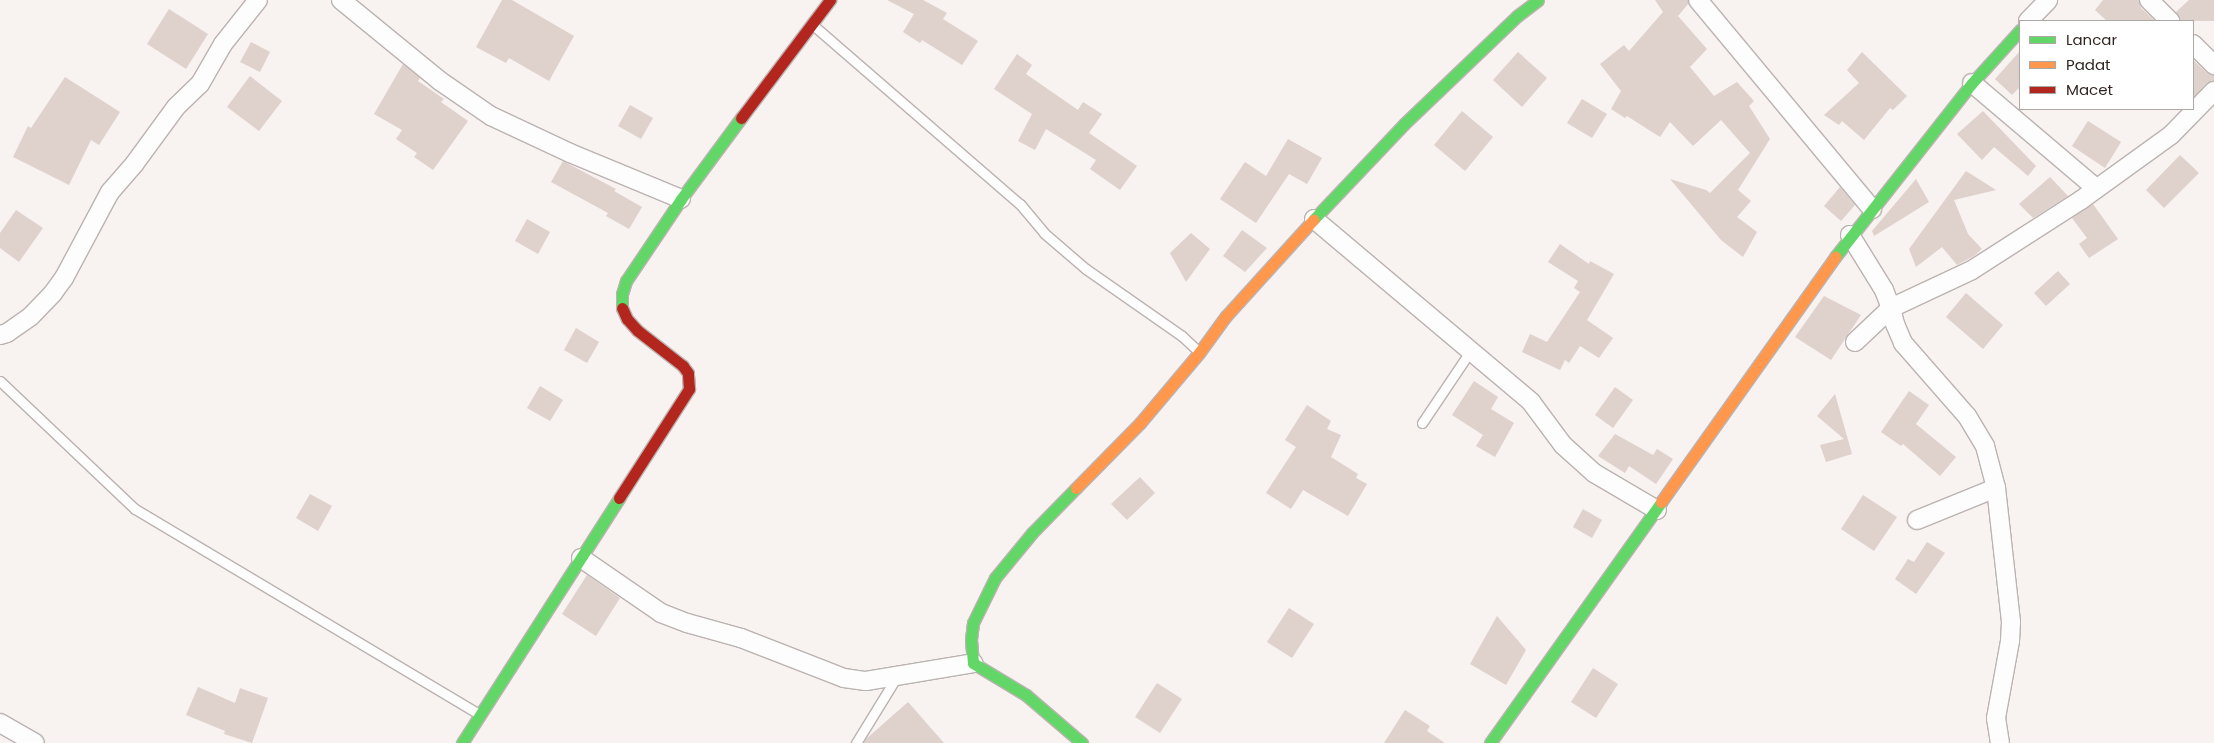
<!DOCTYPE html>
<style>
body{margin:0}
#map{position:relative;width:2214px;height:743px;overflow:hidden;background:#f8f2f0;font-family:Poppins,sans-serif}
div>[style]{position:absolute}
.building>*{inset:0;background:#dfd1cc}
.roads{filter:drop-shadow(1px 0 #bbb3b1) drop-shadow(-1px 0 #bbb3b1) drop-shadow(0 1px #bbb3b1) drop-shadow(0 -1px #bbb3b1)}
.lane>*{height:9px;margin:-4.5px;padding:0 4.5px;transform-origin:4.5px;border-radius:4.5px;background:#fefdfd}
.street>*{height:18px;margin:-9px;padding:0 9px;transform-origin:9px;border-radius:9px;background:#fefdfd}
.fast>*{height:11px;margin:-5.5px;padding:0 5.5px;transform-origin:5.5px;border-radius:5.5px;background:#63d668}
.slow>*{height:11px;margin:-5.5px;padding:0 5.5px;transform-origin:5.5px;border-radius:5.5px;background:#ff974d}
.jam>*{height:11px;margin:-5.5px;padding:0 5.5px;transform-origin:5.5px;border-radius:5.5px;background:#b3261e}
span{translate:-50% -50%;white-space:nowrap;text-align:center;line-height:1.15;-webkit-text-stroke:4px #fff;paint-order:stroke}
.legend{position:absolute;left:2019px;top:20px;width:175px;height:90px;box-sizing:border-box;background:#fff;border:1px solid #aca8a6;margin:0;padding:6px 9px;list-style:none;font-size:15px;color:#302521}
.legend li{display:flex;align-items:center;gap:10px;height:25px}
.legend b{width:25px;border:1px solid #aca8a6}
</style>
<div id="map">
<div class="building">
<i style="clip-path:polygon(502px 0,512px 0,574px 36px,549px 81px,509px 58px,506px 63px,476px 47px)"></i>
<i style="clip-path:polygon(887px 0,923px 0,947px 13px,943px 19px,978px 41px,962px 65px,922px 40px,920px 43px,903px 32px,914px 14px)"></i>
<i style="clip-path:polygon(1655px 0,1688px 0,1688px 4px,1678px 16px,1707px 49px,1690px 67px,1714px 96px,1737px 82px,1754px 101px,1749px 106px,1770px 139px,1738px 190px,1751px 201px,1737px 217px,1757px 232px,1743px 257px,1721px 240px,1670px 179px,1706px 190px,1710px 193px,1750px 153px,1721px 120px,1693px 146px,1670px 122px,1660px 137px,1627px 116px,1625px 118px,1611px 109px,1621px 91px,1600px 64px,1624px 45px,1629px 51px,1663px 12px)"></i>
<i style="clip-path:polygon(2103px 0,2139px 0,2141px 8px,2155px 21px,2107px 21px,2095px 10px)"></i>
<i style="clip-path:polygon(2189px 0,2214px 0,2214px 21px,2180px 21px,2176px 12px)"></i>
<i style="clip-path:polygon(169px 9px,208px 34px,186px 69px,147px 44px)"></i>
<i style="clip-path:polygon(251px 42px,270px 52px,260px 72px,240px 62px)"></i>
<i style="clip-path:polygon(2020px 51px,2020px 87px,2012px 95px,1995px 79px)"></i>
<i style="clip-path:polygon(1518px 52px,1547px 78px,1522px 107px,1493px 80px)"></i>
<i style="clip-path:polygon(1862px 52px,1907px 96px,1893px 110px,1890px 108px,1864px 140px,1842px 121px,1839px 125px,1824px 115px,1859px 83px,1847px 70px)"></i>
<i style="clip-path:polygon(1017px 54px,1032px 65px,1026px 74px,1078px 110px,1083px 102px,1102px 114px,1089px 133px,1137px 166px,1120px 190px,1090px 169px,1096px 160px,1046px 129px,1035px 150px,1018px 141px,1032px 114px,994px 89px)"></i>
<i style="clip-path:polygon(2193px 60px,2207px 73px,2214px 75px,2214px 81px,2206px 84px,2193px 98px)"></i>
<i style="clip-path:polygon(403px 64px,420px 78px,418px 81px,444px 99px,441px 102px,468px 121px,433px 170px,414px 157px,417px 153px,396px 139px,402px 130px,374px 114px)"></i>
<i style="clip-path:polygon(250px 76px,282px 101px,259px 131px,227px 107px)"></i>
<i style="clip-path:polygon(65px 77px,120px 112px,99px 145px,91px 140px,69px 185px,13px 157px,28px 126px,31px 128px)"></i>
<i style="clip-path:polygon(1582px 99px,1607px 114px,1592px 138px,1567px 123px)"></i>
<i style="clip-path:polygon(630px 105px,653px 118px,641px 139px,618px 126px)"></i>
<i style="clip-path:polygon(1462px 111px,1493px 137px,1465px 171px,1434px 145px)"></i>
<i style="clip-path:polygon(1983px 111px,2036px 166px,2028px 176px,1994px 147px,1982px 160px,1957px 134px)"></i>
<i style="clip-path:polygon(2088px 121px,2121px 142px,2105px 168px,2072px 146px)"></i>
<i style="clip-path:polygon(1288px 139px,1322px 158px,1307px 184px,1289px 174px,1256px 223px,1220px 199px,1245px 162px,1266px 176px)"></i>
<i style="clip-path:polygon(2180px 155px,2199px 173px,2164px 208px,2146px 190px)"></i>
<i style="clip-path:polygon(563px 161px,616px 189px,614px 191px,642px 207px,629px 229px,606px 216px,608px 213px,551px 182px)"></i>
<i style="clip-path:polygon(1966px 171px,1996px 190px,1954px 200px,1968px 234px,1982px 249px,1974px 256px,1957px 265px,1942px 247px,1916px 267px,1909px 249px)"></i>
<i style="clip-path:polygon(2050px 177px,2068px 196px,2033px 218px,2019px 204px)"></i>
<i style="clip-path:polygon(1916px 179px,1929px 202px,1874px 236px,1872px 231px)"></i>
<i style="clip-path:polygon(1840px 187px,1855px 205px,1841px 221px,1824px 206px)"></i>
<i style="clip-path:polygon(2093px 204px,2118px 239px,2089px 258px,2079px 244px,2087px 238px,2072px 218px)"></i>
<i style="clip-path:polygon(16px 210px,43px 228px,19px 262px,0 248px,0 233px)"></i>
<i style="clip-path:polygon(527px 219px,550px 232px,538px 254px,515px 241px)"></i>
<i style="clip-path:polygon(1242px 230px,1267px 248px,1245px 272px,1223px 256px)"></i>
<i style="clip-path:polygon(1191px 233px,1210px 249px,1186px 282px,1170px 253px)"></i>
<i style="clip-path:polygon(1560px 244px,1589px 264px,1590px 261px,1614px 274px,1587px 320px,1613px 338px,1599px 358px,1580px 346px,1569px 363px,1565px 360px,1560px 370px,1522px 352px,1530px 334px,1547px 342px,1580px 292px,1574px 288px,1578px 281px,1548px 262px)"></i>
<i style="clip-path:polygon(2058px 271px,2070px 284px,2046px 306px,2034px 293px)"></i>
<i style="clip-path:polygon(1966px 293px,2003px 325px,1983px 349px,1946px 317px)"></i>
<i style="clip-path:polygon(1824px 296px,1861px 315px,1831px 360px,1795px 337px)"></i>
<i style="clip-path:polygon(576px 328px,599px 342px,587px 363px,564px 350px)"></i>
<i style="clip-path:polygon(1474px 381px,1498px 397px,1491px 409px,1514px 423px,1495px 457px,1476px 446px,1483px 435px,1452px 415px)"></i>
<i style="clip-path:polygon(540px 386px,563px 400px,550px 421px,527px 408px)"></i>
<i style="clip-path:polygon(1615px 387px,1633px 400px,1613px 428px,1595px 415px)"></i>
<i style="clip-path:polygon(1909px 391px,1929px 405px,1916px 424px,1956px 457px,1940px 476px,1903px 444px,1901px 446px,1881px 432px)"></i>
<i style="clip-path:polygon(1835px 394px,1852px 454px,1826px 462px,1820px 445px,1844px 439px,1817px 416px)"></i>
<i style="clip-path:polygon(1307px 405px,1331px 421px,1327px 429px,1341px 435px,1331px 457px,1358px 474px,1356px 478px,1367px 484px,1348px 516px,1303px 490px,1291px 509px,1266px 493px,1296px 447px,1285px 440px)"></i>
<i style="clip-path:polygon(1615px 434px,1653px 455px,1657px 449px,1673px 459px,1656px 484px,1629px 466px,1625px 473px,1598px 456px)"></i>
<i style="clip-path:polygon(1140px 477px,1155px 493px,1127px 520px,1111px 504px)"></i>
<i style="clip-path:polygon(310px 494px,332px 506px,318px 531px,296px 518px)"></i>
<i style="clip-path:polygon(1863px 495px,1897px 517px,1874px 551px,1841px 529px)"></i>
<i style="clip-path:polygon(1583px 509px,1602px 520px,1592px 538px,1573px 527px)"></i>
<i style="clip-path:polygon(1927px 542px,1945px 553px,1916px 594px,1895px 579px,1908px 559px,1914px 562px)"></i>
<i style="clip-path:polygon(587px 575px,620px 598px,596px 636px,562px 614px)"></i>
<i style="clip-path:polygon(1289px 608px,1314px 624px,1292px 658px,1267px 642px)"></i>
<i style="clip-path:polygon(1497px 616px,1526px 650px,1506px 685px,1470px 664px)"></i>
<i style="clip-path:polygon(1593px 668px,1618px 684px,1596px 718px,1571px 702px)"></i>
<i style="clip-path:polygon(1157px 683px,1182px 699px,1160px 733px,1135px 717px)"></i>
<i style="clip-path:polygon(198px 687px,235px 703px,240px 688px,268px 698px,252px 743px,224px 734px,225px 731px,186px 715px)"></i>
<i style="clip-path:polygon(908px 702px,944px 743px,863px 743px,866px 739px)"></i>
<i style="clip-path:polygon(1405px 710px,1430px 726px,1427px 731px,1445px 743px,1384px 743px)"></i>
</div>
<div class="roads">
<div class="lane">
<i style="left:813px;top:25px;width:274px;rotate:40.9deg"></i>
<i style="left:1020px;top:204px;width:38px;rotate:50deg"></i>
<i style="left:1044px;top:233px;width:55px;rotate:40.6deg"></i>
<i style="left:1086px;top:269px;width:117px;rotate:34.9deg"></i>
<i style="left:1182px;top:336px;width:23px;rotate:43deg"></i>
<i style="left:0;top:381px;width:186px;rotate:43.5deg"></i>
<i style="left:135px;top:509px;width:402px;rotate:30.8deg"></i>
<i style="left:1422px;top:423px;width:88px;rotate:-56.1deg"></i>
<i style="left:856px;top:743px;width:76px;rotate:-58.4deg"></i>
</div>
<div class="street">
<i style="left:341px;top:0;width:128px;rotate:39.3deg"></i>
<i style="left:440px;top:81px;width:62px;rotate:34.5deg"></i>
<i style="left:491px;top:116px;width:87px;rotate:25.1deg"></i>
<i style="left:570px;top:153px;width:120px;rotate:22.5deg"></i>
<i style="left:1698px;top:0;width:272px;rotate:50.2deg"></i>
<i style="left:2149px;top:0;width:30px;rotate:45deg"></i>
<i style="left:2028px;top:21px;width:29px;rotate:-46deg"></i>
<i style="left:2193px;top:44px;width:30px;rotate:45deg"></i>
<i style="left:1972px;top:83px;width:162px;rotate:40.3deg"></i>
<i style="left:1314px;top:219px;width:284px;rotate:40.1deg"></i>
<i style="left:1531px;top:402px;width:54px;rotate:53.3deg"></i>
<i style="left:1563px;top:445px;width:42px;rotate:42.1deg"></i>
<i style="left:1594px;top:473px;width:73px;rotate:30.4deg"></i>
<i style="left:1850px;top:235px;width:65px;rotate:58.3deg"></i>
<i style="left:1884px;top:290px;width:19px;rotate:69deg"></i>
<i style="left:1891px;top:308px;width:89px;rotate:-25.1deg"></i>
<i style="left:1972px;top:270px;width:130px;rotate:-32.7deg"></i>
<i style="left:2081px;top:200px;width:111px;rotate:-35.8deg"></i>
<i style="left:2171px;top:135px;width:62px;rotate:-45.7deg"></i>
<i style="left:1891px;top:308px;width:16px;rotate:76deg"></i>
<i style="left:1895px;top:324px;width:21px;rotate:67deg"></i>
<i style="left:1903px;top:343px;width:97px;rotate:48.8deg"></i>
<i style="left:1967px;top:416px;width:35px;rotate:59deg"></i>
<i style="left:1985px;top:446px;width:43px;rotate:75.3deg"></i>
<i style="left:1996px;top:488px;width:135px;rotate:83.6deg"></i>
<i style="left:2011px;top:622px;width:19px;rotate:93deg"></i>
<i style="left:2010px;top:641px;width:78px;rotate:100.3deg"></i>
<i style="left:1996px;top:718px;width:25px;rotate:81deg"></i>
<i style="left:0;top:335px;width:7px;rotate:-16deg"></i>
<i style="left:7px;top:333px;width:29px;rotate:-35deg"></i>
<i style="left:31px;top:316px;width:32px;rotate:-46deg"></i>
<i style="left:53px;top:293px;width:19px;rotate:-54deg"></i>
<i style="left:64px;top:278px;width:98px;rotate:-61.9deg"></i>
<i style="left:110px;top:192px;width:38px;rotate:-49deg"></i>
<i style="left:135px;top:163px;width:69px;rotate:-53.8deg"></i>
<i style="left:176px;top:107px;width:33px;rotate:-44deg"></i>
<i style="left:200px;top:84px;width:46px;rotate:-60.1deg"></i>
<i style="left:223px;top:44px;width:56px;rotate:-51.5deg"></i>
<i style="left:1855px;top:342px;width:50px;rotate:-43.4deg"></i>
<i style="left:1917px;top:520px;width:85px;rotate:-22.1deg"></i>
<i style="left:581px;top:558px;width:97px;rotate:34.5deg"></i>
<i style="left:661px;top:613px;width:28px;rotate:21deg"></i>
<i style="left:687px;top:623px;width:56px;rotate:15.5deg"></i>
<i style="left:741px;top:638px;width:110px;rotate:21.2deg"></i>
<i style="left:844px;top:678px;width:22px;rotate:8deg"></i>
<i style="left:866px;top:681px;width:109px;rotate:-9.5deg"></i>
<i style="left:0;top:723px;width:40px;rotate:29.7deg"></i>
</div>
<div class="fast">
<i style="left:1313px;top:220px;width:132px;rotate:-46.5deg"></i>
<i style="left:1404px;top:124px;width:156px;rotate:-43.7deg"></i>
<i style="left:1517px;top:16px;width:26px;rotate:-37deg"></i>
<i style="left:1835px;top:257px;width:221px;rotate:-51.8deg"></i>
<i style="left:1972px;top:83px;width:72px;rotate:-47.8deg"></i>
<i style="left:622px;top:308px;width:14px;rotate:-90deg"></i>
<i style="left:622px;top:294px;width:14px;rotate:-73deg"></i>
<i style="left:626px;top:281px;width:99px;rotate:-56.1deg"></i>
<i style="left:681px;top:199px;width:101px;rotate:-53.5deg"></i>
<i style="left:1076px;top:488px;width:63px;rotate:134.4deg"></i>
<i style="left:1032px;top:533px;width:58px;rotate:129.4deg"></i>
<i style="left:995px;top:578px;width:50px;rotate:116.1deg"></i>
<i style="left:973px;top:623px;width:17px;rotate:97deg"></i>
<i style="left:971px;top:640px;width:23px;rotate:85deg"></i>
<i style="left:973px;top:663px;width:62px;rotate:31.1deg"></i>
<i style="left:1026px;top:695px;width:74px;rotate:40.6deg"></i>
<i style="left:462px;top:743px;width:291px;rotate:-57.3deg"></i>
<i style="left:1490px;top:743px;width:296px;rotate:-54.6deg"></i>
</div>
<div class="slow">
<i style="left:1076px;top:488px;width:91px;rotate:-45.4deg"></i>
<i style="left:1140px;top:423px;width:92px;rotate:-49.9deg"></i>
<i style="left:1199px;top:353px;width:46px;rotate:-53.9deg"></i>
<i style="left:1226px;top:316px;width:130px;rotate:-47.8deg"></i>
<i style="left:1661px;top:502px;width:301px;rotate:-54.6deg"></i>
</div>
<div class="jam">
<i style="left:741px;top:118px;width:148px;rotate:-53deg"></i>
<i style="left:619px;top:498px;width:130px;rotate:-57.3deg"></i>
<i style="left:689px;top:389px;width:16px;rotate:-94deg"></i>
<i style="left:688px;top:373px;width:9px;rotate:-126deg"></i>
<i style="left:683px;top:366px;width:58px;rotate:-142deg"></i>
<i style="left:637px;top:330px;width:15px;rotate:-132deg"></i>
<i style="left:627px;top:319px;width:12px;rotate:-114deg"></i>
</div>
</div>
<ul class="legend">
<li><b style="height:6px;background:#63d668"></b>Lancar</li>
<li><b style="height:6px;background:#ff974d"></b>Padat</li>
<li><b style="height:6px;background:#b3261e"></b>Macet</li>
</ul>
</div>
